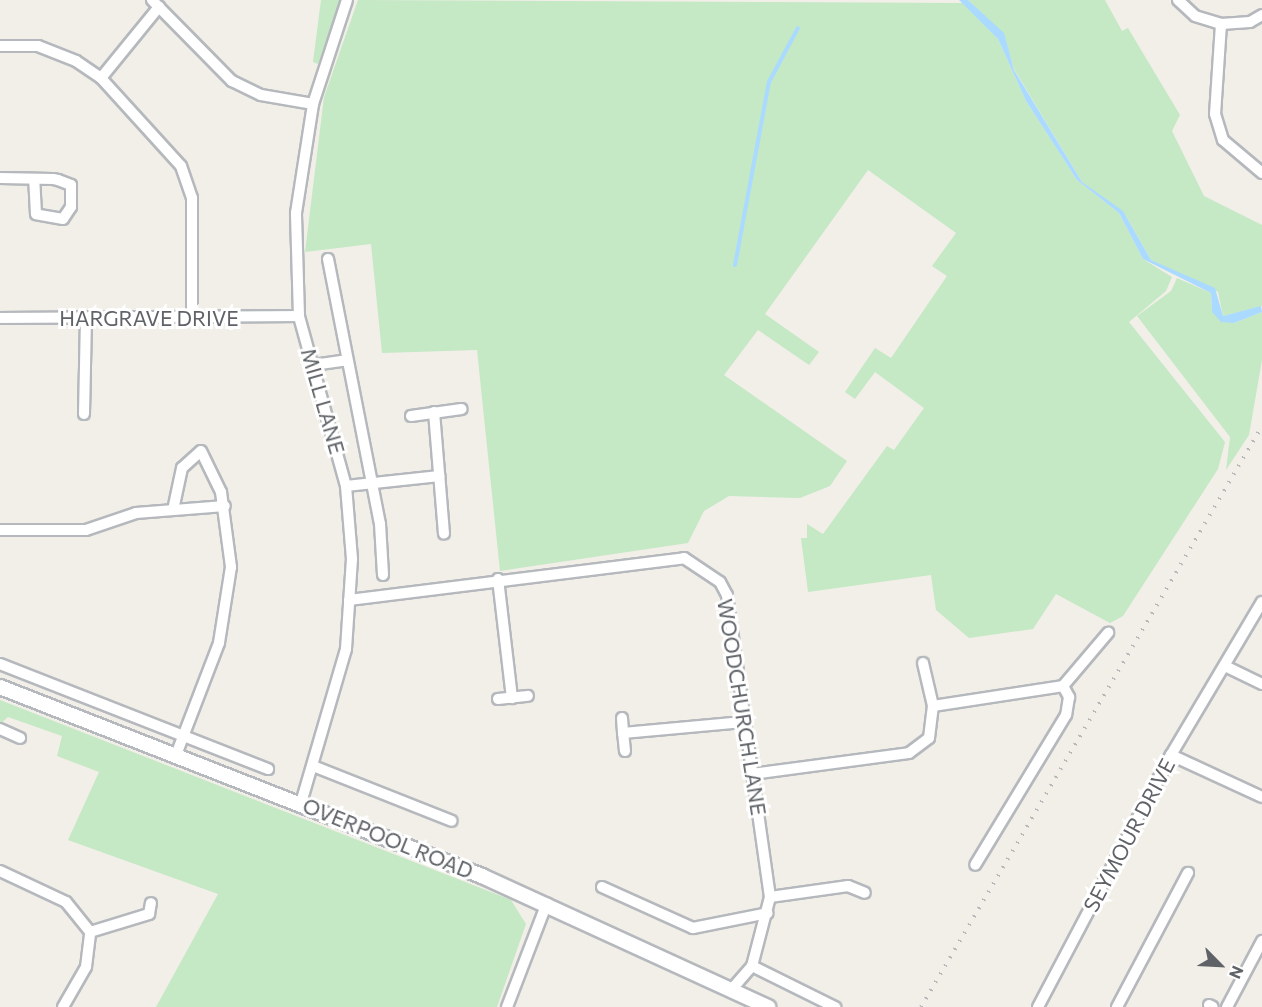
<!DOCTYPE html>
<style>
body{margin:0}
#map{position:relative;width:1262px;height:1007px;overflow:hidden;background:#f1efe8;font-family:Commissioner,sans-serif}
div>[style]{position:absolute}
.green>*{inset:0;background:#c5e8c5}
.water>*{inset:0;background:#aadaff}
.stream>*{height:4px;margin:-2px;padding:0 2px;transform-origin:2px;border-radius:2px;background:#aadaff}
.roads{filter:drop-shadow(2px 0 #b5b8bc) drop-shadow(-2px 0 #b5b8bc) drop-shadow(0 2px #b5b8bc) drop-shadow(0 -2px #b5b8bc)}
.minor>*{height:10px;margin:-5px;padding:0 5px;transform-origin:5px;border-radius:5px;background:#fff}
.secondary>*{height:14px;margin:-7px;padding:0 7px;transform-origin:7px;border-radius:7px;background:#fff}
.rail>*{height:4px;margin-top:-2px;transform-origin:0;background:repeating-linear-gradient(90deg,#b6b7b8 0 1.5px,transparent 0 9.5px)}
span{translate:-50% -50%;white-space:nowrap;text-align:center;line-height:1.15;-webkit-text-stroke:6px #fff;paint-order:stroke}
.street-label{font-size:21px;color:#5f6368}
.north{position:absolute;left:1190px;top:935px;width:60px;height:60px;-webkit-text-stroke:4px #fff;paint-order:stroke;rotate:114deg;font-size:16px;font-weight:700;line-height:24px;text-align:center;color:#5f6368}
.north::after{content:'';display:block;margin:auto;width:21px;height:27px;background:#5f6368;clip-path:polygon(50% 0,100% 100%,50% 72%,0 100%)}
</style>
<div id="map">
<div class="green">
<i style="clip-path:polygon(321px 0,340px 0,318px 64px,313px 62px)"></i>
<i style="clip-path:polygon(358px 0,964px 3px,998px 39px,1026px 101px,1077px 180px,1119px 213px,1143px 259px,1172px 277px,1166px 291px,1129px 322px,1225px 442px,1218px 469px,1123px 616px,1110px 623px,1056px 594px,1033px 629px,969px 638px,936px 610px,931px 575px,808px 592px,801px 538px,807px 538px,807px 524px,823px 534px,887px 446px,894px 450px,924px 408px,875px 372px,855px 399px,845px 392px,875px 348px,891px 358px,947px 276px,932px 266px,956px 233px,868px 170px,765px 314px,819px 352px,809px 365px,758px 330px,724px 375px,847px 461px,830px 486px,800px 498px,729px 496px,704px 511px,688px 543px,500px 571px,477px 350px,382px 353px,371px 244px,305px 252px,324px 97px)"></i>
<i style="clip-path:polygon(968px 0,1105px 0,1122px 31px,1128px 28px,1180px 115px,1172px 131px,1204px 196px,1262px 225px,1262px 306px,1223px 316px,1218px 292px,1151px 260px,1126px 216px,1082px 182px,1014px 69px,1005px 39px)"></i>
<i style="clip-path:polygon(1177px 278px,1211px 293px,1212px 312px,1234px 323px,1262px 312px,1262px 360px,1249px 435px,1226px 470px,1230px 437px,1137px 316px,1171px 291px)"></i>
<i style="clip-path:polygon(0 700px,511px 900px,526px 924px,497px 1007px,156px 1007px,218px 894px,68px 840px,99px 772px,57px 756px,62px 736px,8px 717px,0 724px)"></i>
</div>
<div class="water">
<i style="clip-path:polygon(959px 0,968px 0,1004px 33px,1014px 70px,1082px 182px,1123px 211px,1151px 260px,1215px 288px,1223px 316px,1261px 306px,1262px 312px,1234px 323px,1221px 322px,1212px 312px,1211px 293px,1143px 259px,1119px 213px,1077px 180px,1026px 101px,998px 39px)"></i>
</div>
<div class="stream">
<i style="left:735px;top:265px;width:186px;rotate:-79.5deg"></i>
<i style="left:769px;top:82px;width:61px;rotate:-61.8deg"></i>
</div>
<div class="roads">
<div class="minor">
<i style="left:152px;top:0;width:114px;rotate:45.4deg"></i>
<i style="left:232px;top:81px;width:32px;rotate:26deg"></i>
<i style="left:261px;top:95px;width:53px;rotate:9.8deg"></i>
<i style="left:1178px;top:0;width:23px;rotate:43deg"></i>
<i style="left:1195px;top:16px;width:27px;rotate:17deg"></i>
<i style="left:1221px;top:24px;width:29px;rotate:-4deg"></i>
<i style="left:1250px;top:22px;width:14px;rotate:-30deg"></i>
<i style="left:1221px;top:24px;width:90px;rotate:93.8deg"></i>
<i style="left:1215px;top:114px;width:27px;rotate:73deg"></i>
<i style="left:1223px;top:140px;width:51px;rotate:40.2deg"></i>
<i style="left:0;top:46px;width:38px"></i>
<i style="left:38px;top:46px;width:41px;rotate:21.5deg"></i>
<i style="left:76px;top:61px;width:30px;rotate:34deg"></i>
<i style="left:101px;top:78px;width:119px;rotate:47.7deg"></i>
<i style="left:181px;top:166px;width:34px;rotate:71deg"></i>
<i style="left:192px;top:198px;width:120px;rotate:90deg"></i>
<i style="left:101px;top:78px;width:92px;rotate:-50.8deg"></i>
<i style="left:0;top:178px;width:53px;rotate:1.1deg"></i>
<i style="left:53px;top:179px;width:5px;rotate:11deg"></i>
<i style="left:58px;top:180px;width:14px;rotate:21deg"></i>
<i style="left:71px;top:185px;width:22px;rotate:90deg"></i>
<i style="left:71px;top:207px;width:14px;rotate:124deg"></i>
<i style="left:63px;top:219px;width:27px;rotate:-170deg"></i>
<i style="left:36px;top:214px;width:35px;rotate:-93deg"></i>
<i style="left:328px;top:259px;width:270px;rotate:78.9deg"></i>
<i style="left:380px;top:524px;width:51px;rotate:86.6deg"></i>
<i style="left:0;top:318px;width:299px;rotate:-0.4deg"></i>
<i style="left:313px;top:365px;width:34px;rotate:-8deg"></i>
<i style="left:434px;top:412px;width:122px;rotate:85.3deg"></i>
<i style="left:84px;top:414px;width:96px;rotate:-88.8deg"></i>
<i style="left:411px;top:416px;width:51px;rotate:-7.8deg"></i>
<i style="left:346px;top:486px;width:94px;rotate:-6.1deg"></i>
<i style="left:173px;top:510px;width:43px;rotate:-77.9deg"></i>
<i style="left:182px;top:468px;width:25px;rotate:-42deg"></i>
<i style="left:201px;top:451px;width:46px;rotate:64deg"></i>
<i style="left:221px;top:492px;width:76px;rotate:82.4deg"></i>
<i style="left:231px;top:567px;width:77px;rotate:99deg"></i>
<i style="left:219px;top:643px;width:120px;rotate:111deg"></i>
<i style="left:0;top:530px;width:86px"></i>
<i style="left:86px;top:530px;width:53px;rotate:-18.8deg"></i>
<i style="left:136px;top:513px;width:89px;rotate:-4.5deg"></i>
<i style="left:498px;top:579px;width:120px;rotate:83.3deg"></i>
<i style="left:349px;top:600px;width:338px;rotate:-7.1deg"></i>
<i style="left:684px;top:558px;width:43px;rotate:33.7deg"></i>
<i style="left:720px;top:582px;width:15px;rotate:62deg"></i>
<i style="left:727px;top:595px;width:305px;rotate:81.9deg"></i>
<i style="left:770px;top:897px;width:71px;rotate:104.6deg"></i>
<i style="left:752px;top:966px;width:29px;rotate:131deg"></i>
<i style="left:923px;top:663px;width:44px;rotate:76.9deg"></i>
<i style="left:0;top:664px;width:288px;rotate:21.4deg"></i>
<i style="left:1227px;top:667px;width:39px;rotate:26deg"></i>
<i style="left:1063px;top:686px;width:70px;rotate:-49.7deg"></i>
<i style="left:498px;top:699px;width:30px;rotate:-6deg"></i>
<i style="left:622px;top:718px;width:15px;rotate:86deg"></i>
<i style="left:0;top:729px;width:22px;rotate:24deg"></i>
<i style="left:625px;top:751px;width:18px;rotate:-96deg"></i>
<i style="left:623px;top:733px;width:121px;rotate:-5.2deg"></i>
<i style="left:1171px;top:755px;width:100px;rotate:24.8deg"></i>
<i style="left:313px;top:766px;width:149px;rotate:21.6deg"></i>
<i style="left:752px;top:774px;width:158px;rotate:-7.6deg"></i>
<i style="left:909px;top:753px;width:25px;rotate:-37deg"></i>
<i style="left:929px;top:738px;width:32px;rotate:-83deg"></i>
<i style="left:933px;top:706px;width:132px;rotate:-8.7deg"></i>
<i style="left:1063px;top:686px;width:13px;rotate:61deg"></i>
<i style="left:1069px;top:697px;width:18px;rotate:99deg"></i>
<i style="left:1066px;top:715px;width:175px;rotate:121.2deg"></i>
<i style="left:301px;top:803px;width:160px;rotate:-73.7deg"></i>
<i style="left:346px;top:649px;width:90px;rotate:-86.2deg"></i>
<i style="left:352px;top:559px;width:73px;rotate:-94.7deg"></i>
<i style="left:346px;top:486px;width:176px;rotate:-105.5deg"></i>
<i style="left:299px;top:316px;width:103px;rotate:-91.7deg"></i>
<i style="left:296px;top:213px;width:110px;rotate:-81.1deg"></i>
<i style="left:313px;top:104px;width:109px;rotate:-71.9deg"></i>
<i style="left:0;top:871px;width:73px;rotate:25.2deg"></i>
<i style="left:66px;top:902px;width:38px;rotate:51deg"></i>
<i style="left:602px;top:887px;width:100px;rotate:24.3deg"></i>
<i style="left:693px;top:928px;width:76px;rotate:-11.3deg"></i>
<i style="left:770px;top:897px;width:79px;rotate:-8deg"></i>
<i style="left:848px;top:886px;width:18px;rotate:22deg"></i>
<i style="left:752px;top:966px;width:93px;rotate:26.3deg"></i>
<i style="left:1209px;top:1005px;width:4px;rotate:27deg"></i>
<i style="left:63px;top:1007px;width:46px;rotate:-60.1deg"></i>
<i style="left:86px;top:967px;width:35px;rotate:-83deg"></i>
<i style="left:90px;top:932px;width:62px;rotate:-17deg"></i>
<i style="left:149px;top:914px;width:11px;rotate:-80deg"></i>
<i style="left:507px;top:1007px;width:111px;rotate:-69deg"></i>
<i style="left:1038px;top:1007px;width:285px;rotate:-62.2deg"></i>
<i style="left:1171px;top:755px;width:178px;rotate:-59.3deg"></i>
<i style="left:1117px;top:1007px;width:152px;rotate:-62.1deg"></i>
<i style="left:1227px;top:1007px;width:75px;rotate:-62.1deg"></i>
</div>
<div class="secondary">
<i style="left:0;top:687px;width:518px;rotate:21.41deg"></i>
<i style="left:482px;top:876px;width:315px;rotate:24.6deg"></i>
</div>
</div>
<div class="rail">
<i style="left:921px;top:1007px;width:674px;rotate:-59.59deg"></i>
</div>
<div class="street-label">
<span style="left:149px;top:318px">HARGRAVE DRIVE</span>
<span style="left:323px;top:401px;rotate:74deg">MILL LANE</span>
<span style="left:742px;top:707px;rotate:81deg">WOODCHURCH LANE</span>
<span style="left:1129px;top:835px;rotate:-62deg">SEYMOUR DRIVE</span>
<span style="left:388px;top:838px;rotate:22deg">OVERPOOL ROAD</span>
</div>
<div class="north">N</div>
</div>
